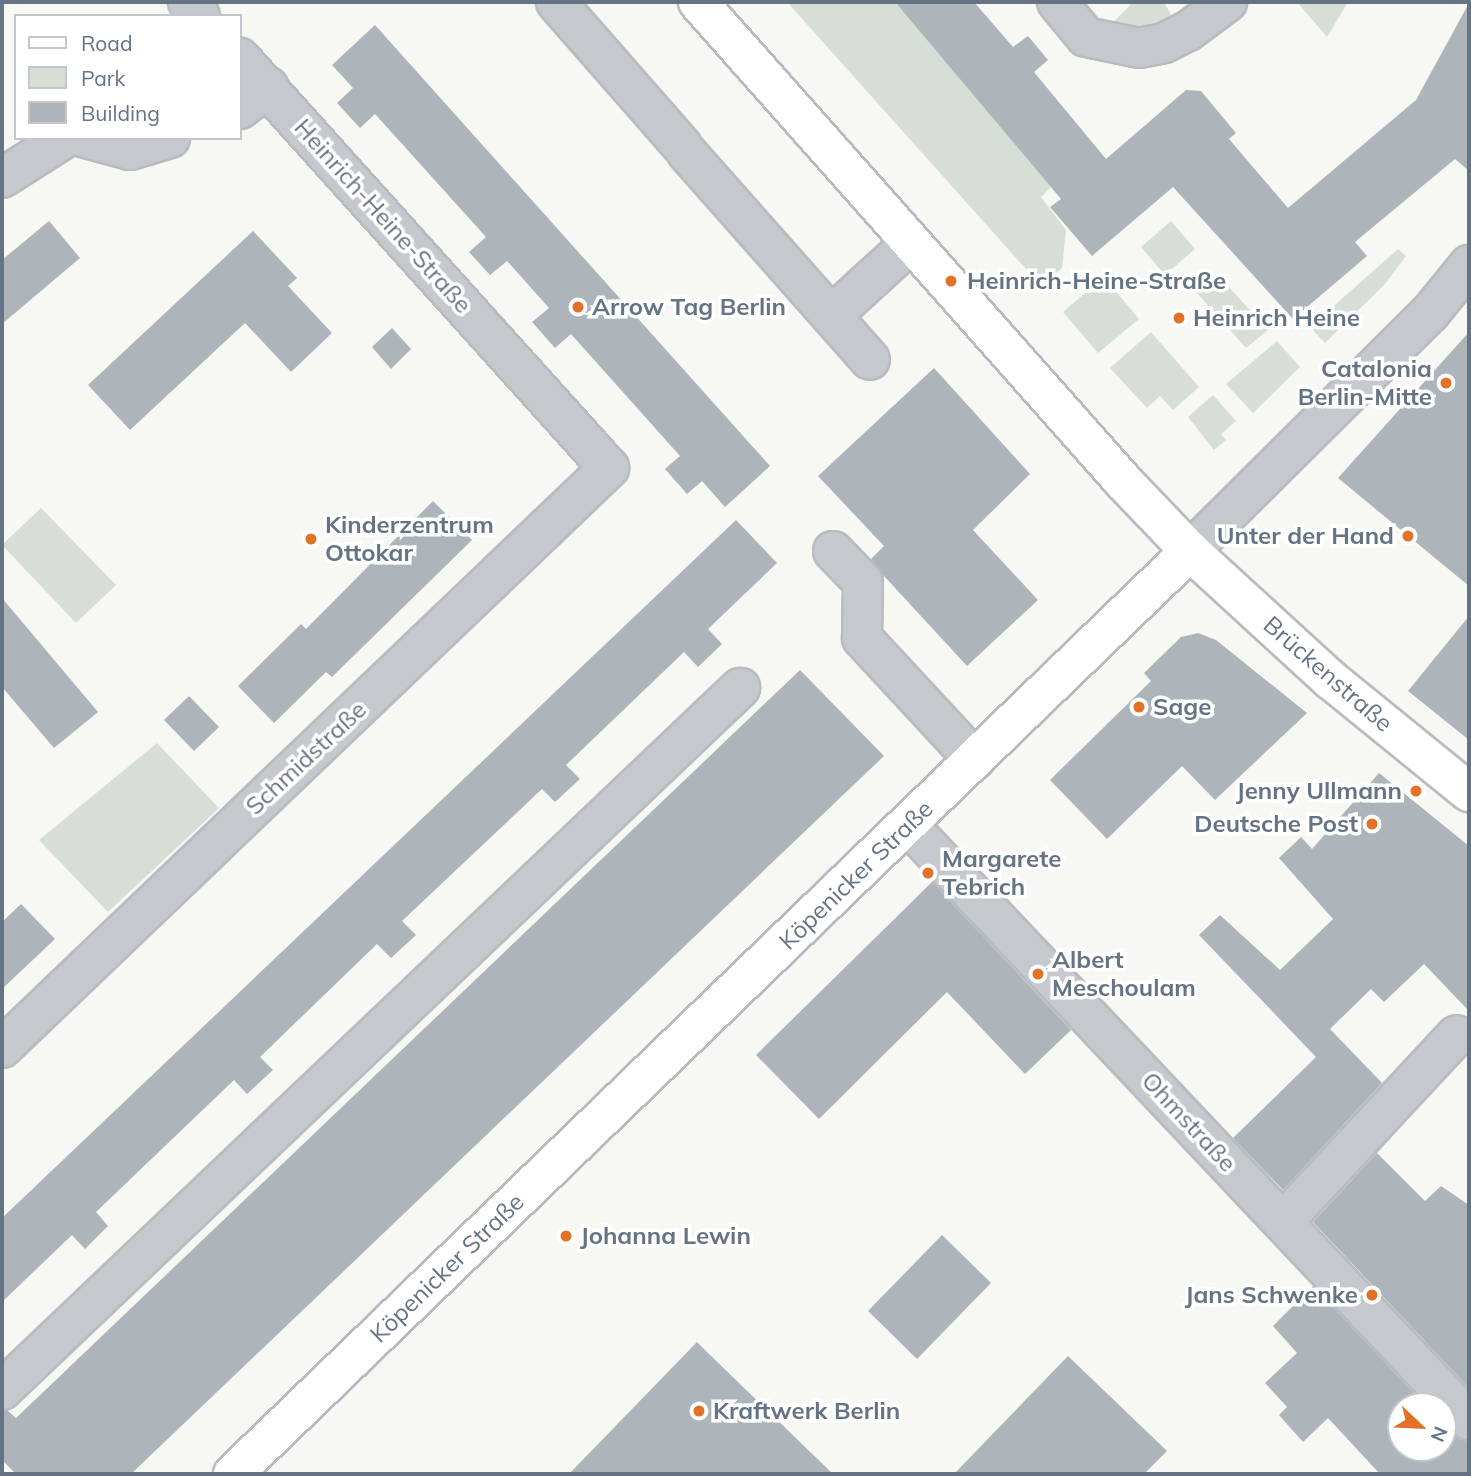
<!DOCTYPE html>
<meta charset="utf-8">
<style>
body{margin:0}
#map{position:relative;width:1471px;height:1476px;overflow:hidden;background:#f7f7f4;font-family:Mulish,sans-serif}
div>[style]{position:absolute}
.green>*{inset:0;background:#d7ded5}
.building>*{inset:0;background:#adb4ba}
.roads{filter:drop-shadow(2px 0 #b8bbc0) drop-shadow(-2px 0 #b8bbc0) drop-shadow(0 2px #b8bbc0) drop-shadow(0 -2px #b8bbc0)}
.minor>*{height:38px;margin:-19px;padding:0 19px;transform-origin:19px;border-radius:19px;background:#c5c8cc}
.major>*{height:38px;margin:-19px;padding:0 19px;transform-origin:19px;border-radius:19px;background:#fff}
.dots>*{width:19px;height:19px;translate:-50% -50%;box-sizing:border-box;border:4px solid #fff;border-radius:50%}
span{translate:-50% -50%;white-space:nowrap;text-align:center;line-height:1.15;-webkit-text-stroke:7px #fff;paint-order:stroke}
.street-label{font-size:24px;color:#667385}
.poi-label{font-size:24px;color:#667385;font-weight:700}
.left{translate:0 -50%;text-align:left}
.right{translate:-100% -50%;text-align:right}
.frame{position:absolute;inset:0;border:4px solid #667385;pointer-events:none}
.legend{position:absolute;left:14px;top:14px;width:228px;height:126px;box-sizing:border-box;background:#fff;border:2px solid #c2c7ce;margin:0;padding:9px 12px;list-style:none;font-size:21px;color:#667385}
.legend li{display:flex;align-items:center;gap:14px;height:35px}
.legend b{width:35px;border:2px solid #c2c7ce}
.north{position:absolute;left:1387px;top:1392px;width:70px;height:70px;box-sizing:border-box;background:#fff;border:2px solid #c2c7ce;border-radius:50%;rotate:113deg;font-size:19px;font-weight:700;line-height:28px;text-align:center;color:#667385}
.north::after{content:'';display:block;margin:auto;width:24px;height:32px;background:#e37128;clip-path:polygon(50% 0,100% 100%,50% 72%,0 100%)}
</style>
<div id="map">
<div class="green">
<i style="clip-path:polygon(787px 2px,895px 2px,1051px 187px,1041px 197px,1066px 230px,1062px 268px,1049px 279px,1034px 278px)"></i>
<i style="clip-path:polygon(1133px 2px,1164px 2px,1176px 24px,1160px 31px,1107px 29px)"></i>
<i style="clip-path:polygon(1297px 2px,1348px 2px,1327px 37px)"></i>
<i style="clip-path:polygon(1171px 221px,1195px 249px,1165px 275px,1141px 247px)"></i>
<i style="clip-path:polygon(1398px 249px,1406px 256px,1385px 284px,1325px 343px,1310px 327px)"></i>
<i style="clip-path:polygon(1218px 275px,1268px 330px,1246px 348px,1197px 293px)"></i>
<i style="clip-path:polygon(1104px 277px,1139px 319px,1098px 353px,1063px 312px)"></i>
<i style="clip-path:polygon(1151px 332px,1199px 387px,1173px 410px,1160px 396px,1147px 408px,1110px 368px)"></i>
<i style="clip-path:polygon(1277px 341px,1300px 367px,1253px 413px,1226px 384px)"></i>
<i style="clip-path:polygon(1213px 395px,1236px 421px,1221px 434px,1226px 440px,1214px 450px,1188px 417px)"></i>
<i style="clip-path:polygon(41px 508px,116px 585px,76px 623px,2px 545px)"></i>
<i style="clip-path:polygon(157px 743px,219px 808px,108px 912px,39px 840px)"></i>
</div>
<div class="building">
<i style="clip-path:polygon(895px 2px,974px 2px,1013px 47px,1028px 36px,1048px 60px,1034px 72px,1106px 159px,1186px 90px,1201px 91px,1236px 133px,1229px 139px,1288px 208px,1416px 100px,1469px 3px,1469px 171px,1455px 159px,1355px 242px,1367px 256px,1293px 319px,1173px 187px,1092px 256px,1050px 207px,1061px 199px)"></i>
<i style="clip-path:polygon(375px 25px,770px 466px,725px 507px,702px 481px,687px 494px,665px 469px,680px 456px,571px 334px,555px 348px,532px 322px,549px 308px,507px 261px,490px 275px,469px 252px,486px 237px,375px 114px,360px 128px,337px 103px,353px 88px,332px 65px)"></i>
<i style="clip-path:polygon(49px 221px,80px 258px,2px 324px,2px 260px)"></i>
<i style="clip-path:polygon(253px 231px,297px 278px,288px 286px,332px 333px,291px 372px,245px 323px,130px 430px,88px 385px)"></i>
<i style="clip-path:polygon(392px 328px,411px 349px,391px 369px,372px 347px)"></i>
<i style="clip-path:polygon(1469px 332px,1469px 586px,1338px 478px)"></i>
<i style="clip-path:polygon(934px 368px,1030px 474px,973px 530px,1038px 600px,967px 666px,884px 576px,871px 559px,884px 546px,818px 476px)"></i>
<i style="clip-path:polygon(433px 501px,472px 540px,332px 677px,326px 672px,274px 723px,238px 686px,301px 624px,306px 629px)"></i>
<i style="clip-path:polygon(736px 520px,777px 563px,708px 629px,722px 644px,698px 667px,684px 652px,566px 765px,580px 779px,555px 802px,542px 789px,402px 921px,416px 935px,391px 958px,377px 944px,260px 1057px,273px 1070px,247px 1094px,234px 1080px,96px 1212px,108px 1226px,85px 1249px,72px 1235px,2px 1302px,2px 1218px)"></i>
<i style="clip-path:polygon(2px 598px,98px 712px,54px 748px,2px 687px)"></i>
<i style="clip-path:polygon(1469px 616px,1469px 740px,1408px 691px)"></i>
<i style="clip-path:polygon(1198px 633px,1216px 640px,1307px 713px,1215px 800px,1182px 766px,1107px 839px,1050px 780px,1151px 681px,1144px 673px,1181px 637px)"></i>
<i style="clip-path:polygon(800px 670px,884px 756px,131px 1474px,16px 1474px,2px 1460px,2px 1411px,8px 1411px,16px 1418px)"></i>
<i style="clip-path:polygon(189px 696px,219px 727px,194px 751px,164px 720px)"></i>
<i style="clip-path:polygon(1379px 773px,1469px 846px,1469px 1011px,1424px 964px,1384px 1002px,1371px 989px,1330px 1029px,1382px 1083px,1283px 1190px,1233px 1138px,1316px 1057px,1199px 935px,1220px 915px,1280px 970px,1333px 919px,1279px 858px,1301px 837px,1312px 849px)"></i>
<i style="clip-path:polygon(932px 882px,1071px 1030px,1025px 1074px,947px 992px,819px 1119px,756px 1055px)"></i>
<i style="clip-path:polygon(21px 904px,55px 939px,2px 989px,2px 922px)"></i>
<i style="clip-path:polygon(1377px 1153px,1425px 1201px,1441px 1186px,1469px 1205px,1469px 1388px,1313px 1222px)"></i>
<i style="clip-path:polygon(942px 1235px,991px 1283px,917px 1359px,868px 1311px)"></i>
<i style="clip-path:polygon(1313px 1286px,1426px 1406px,1401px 1406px,1401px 1448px,1443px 1448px,1443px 1424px,1454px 1435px,1469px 1441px,1469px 1474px,1380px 1474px,1328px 1418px,1303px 1442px,1279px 1415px,1287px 1407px,1265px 1383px,1297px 1353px,1273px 1326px)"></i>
<i style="clip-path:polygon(697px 1342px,708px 1353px,833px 1474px,569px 1474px)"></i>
<i style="clip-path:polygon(1068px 1356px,1167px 1451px,1144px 1474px,954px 1474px)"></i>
</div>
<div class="roads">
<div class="minor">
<i style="left:188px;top:2px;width:18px;rotate:49deg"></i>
<i style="left:556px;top:2px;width:191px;rotate:48.8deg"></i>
<i style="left:1057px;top:2px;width:45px;rotate:50.4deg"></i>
<i style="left:1086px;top:37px;width:54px;rotate:11.7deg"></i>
<i style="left:1139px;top:48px;width:25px;rotate:-11deg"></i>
<i style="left:1164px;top:43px;width:27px;rotate:-27deg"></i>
<i style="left:1188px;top:31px;width:49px;rotate:-36.6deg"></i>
<i style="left:240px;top:109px;width:36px;rotate:-38deg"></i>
<i style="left:85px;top:138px;width:47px;rotate:14.9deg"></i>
<i style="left:130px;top:150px;width:42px;rotate:-16.7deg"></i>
<i style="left:687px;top:153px;width:276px;rotate:48.5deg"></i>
<i style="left:2px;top:178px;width:75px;rotate:-32.4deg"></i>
<i style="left:831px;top:316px;width:108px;rotate:-42.4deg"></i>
<i style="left:833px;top:551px;width:43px;rotate:45.9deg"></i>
<i style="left:863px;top:582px;width:56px;rotate:91deg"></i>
<i style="left:862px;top:638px;width:166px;rotate:47.2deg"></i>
<i style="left:1190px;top:551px;width:338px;rotate:-44.8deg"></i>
<i style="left:1430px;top:313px;width:62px;rotate:-50.9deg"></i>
<i style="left:908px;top:825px;width:818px;rotate:46.68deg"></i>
<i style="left:2px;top:1048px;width:840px;rotate:-43.7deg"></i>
<i style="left:609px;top:468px;width:552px;rotate:-131.99deg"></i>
<i style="left:1283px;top:1222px;width:255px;rotate:-47.1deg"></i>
<i style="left:2px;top:1390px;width:1019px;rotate:-43.57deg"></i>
</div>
<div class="major">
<i style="left:698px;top:2px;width:640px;rotate:48.42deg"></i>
<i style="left:1123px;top:481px;width:97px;rotate:46.3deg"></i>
<i style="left:1190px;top:551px;width:191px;rotate:42.5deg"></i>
<i style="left:1331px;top:680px;width:178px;rotate:39.1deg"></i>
<i style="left:233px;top:1474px;width:1330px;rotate:-43.96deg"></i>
</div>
</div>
<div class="dots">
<i style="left:951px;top:281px;background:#e37128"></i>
<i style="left:578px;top:307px;background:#e37128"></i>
<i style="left:1179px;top:318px;background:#e37128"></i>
<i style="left:1446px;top:383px;background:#e37128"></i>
<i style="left:1408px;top:536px;background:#e37128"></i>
<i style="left:311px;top:539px;background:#e37128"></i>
<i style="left:1139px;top:707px;background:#e37128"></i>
<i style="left:1416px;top:791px;background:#e37128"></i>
<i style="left:1372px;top:824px;background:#e37128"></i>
<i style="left:928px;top:873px;background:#e37128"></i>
<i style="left:1038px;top:974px;background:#e37128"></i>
<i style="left:566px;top:1236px;background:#e37128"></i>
<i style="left:1372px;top:1295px;background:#e37128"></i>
<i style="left:699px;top:1411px;background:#e37128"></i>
</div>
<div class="street-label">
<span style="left:383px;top:216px;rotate:48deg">Heinrich-Heine-Straße</span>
<span style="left:1328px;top:674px;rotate:41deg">Brückenstraße</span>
<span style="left:306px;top:758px;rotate:-43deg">Schmidstraße</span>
<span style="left:856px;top:875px;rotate:-44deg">Köpenicker Straße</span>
<span style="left:1189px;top:1122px;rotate:47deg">Ohmstraße</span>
<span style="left:447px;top:1268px;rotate:-44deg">Köpenicker Straße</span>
</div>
<div class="poi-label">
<span class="left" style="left:967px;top:281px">Heinrich-Heine-Straße</span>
<span class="left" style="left:592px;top:307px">Arrow Tag Berlin</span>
<span class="left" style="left:1193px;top:318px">Heinrich Heine</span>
<span class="right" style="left:1432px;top:383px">Catalonia<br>Berlin-Mitte</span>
<span class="left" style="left:325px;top:539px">Kinderzentrum<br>Ottokar</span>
<span class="right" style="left:1394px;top:536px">Unter der Hand</span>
<span class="left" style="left:1153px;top:707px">Sage</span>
<span class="right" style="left:1402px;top:791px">Jenny Ullmann</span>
<span class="right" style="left:1358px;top:824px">Deutsche Post</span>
<span class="left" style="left:942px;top:873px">Margarete<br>Tebrich</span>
<span class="left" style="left:1052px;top:974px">Albert<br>Meschoulam</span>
<span class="left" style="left:580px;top:1236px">Johanna Lewin</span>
<span class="right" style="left:1358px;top:1295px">Jans Schwenke</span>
<span class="left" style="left:713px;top:1411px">Kraftwerk Berlin</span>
</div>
<div class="frame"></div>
<ul class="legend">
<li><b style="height:9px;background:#fff"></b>Road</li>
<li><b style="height:19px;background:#d7ded5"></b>Park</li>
<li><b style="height:19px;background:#adb4ba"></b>Building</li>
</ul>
<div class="north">N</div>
</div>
